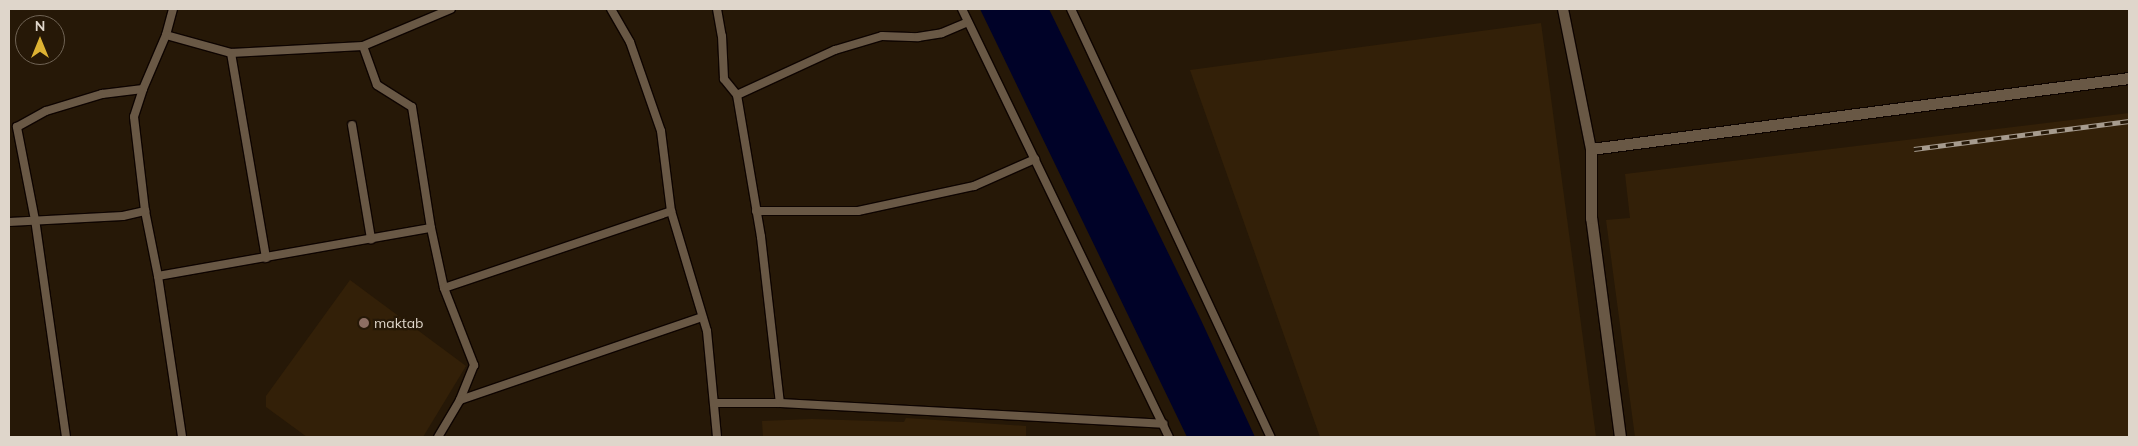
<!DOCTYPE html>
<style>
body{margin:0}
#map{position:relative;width:2138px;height:446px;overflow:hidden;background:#261807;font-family:Mulish,sans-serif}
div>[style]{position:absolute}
.built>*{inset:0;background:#332008}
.water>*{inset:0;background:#000228}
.roads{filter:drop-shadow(1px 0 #0e0400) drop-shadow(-1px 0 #0e0400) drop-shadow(0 1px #0e0400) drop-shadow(0 -1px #0e0400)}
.minor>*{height:8px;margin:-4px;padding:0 4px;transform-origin:4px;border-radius:4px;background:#695845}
.tertiary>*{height:10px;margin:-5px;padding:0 5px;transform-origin:5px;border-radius:5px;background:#695845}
.secondary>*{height:11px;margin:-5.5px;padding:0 5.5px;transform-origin:5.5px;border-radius:5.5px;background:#695845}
.rail>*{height:4.5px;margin-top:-2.25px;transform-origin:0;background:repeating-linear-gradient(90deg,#261807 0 8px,#a69b8e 0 16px);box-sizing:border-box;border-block:1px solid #a69b8e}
.dots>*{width:14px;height:14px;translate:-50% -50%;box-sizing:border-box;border:2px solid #261807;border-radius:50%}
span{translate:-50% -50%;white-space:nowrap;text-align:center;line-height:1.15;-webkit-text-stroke:4.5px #261807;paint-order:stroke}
.poi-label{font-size:14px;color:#dfd6cb}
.left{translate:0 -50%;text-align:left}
.frame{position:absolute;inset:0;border:10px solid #dfd6cb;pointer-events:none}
.north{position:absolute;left:15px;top:15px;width:50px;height:50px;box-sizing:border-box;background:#261807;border:1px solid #706455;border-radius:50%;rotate:0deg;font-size:14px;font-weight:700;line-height:20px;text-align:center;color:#dfd6cb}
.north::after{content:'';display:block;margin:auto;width:18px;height:22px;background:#ddb233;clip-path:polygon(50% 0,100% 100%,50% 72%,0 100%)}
</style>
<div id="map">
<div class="built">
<i style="clip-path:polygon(1541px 23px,1596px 437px,1320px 437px,1190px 70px)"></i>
<i style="clip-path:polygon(2129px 113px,2129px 437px,1635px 437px,1606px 220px,1630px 218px,1625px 174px)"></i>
<i style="clip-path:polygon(350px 280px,466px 366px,423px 437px,307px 437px,266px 407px,266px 396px)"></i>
<i style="clip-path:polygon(906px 418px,1026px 426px,1026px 436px,1063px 437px,763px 437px,762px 421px,812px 419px,904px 422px)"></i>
</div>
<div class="water">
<i style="clip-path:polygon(980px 9px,1049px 9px,1201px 320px,1255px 437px,1187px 437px)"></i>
</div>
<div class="roads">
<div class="minor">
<i style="left:173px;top:9px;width:27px;rotate:105deg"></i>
<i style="left:166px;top:35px;width:59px;rotate:113.1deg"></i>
<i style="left:143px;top:89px;width:29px;rotate:108deg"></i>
<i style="left:134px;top:117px;width:95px;rotate:83.3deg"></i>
<i style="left:145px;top:211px;width:66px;rotate:78.7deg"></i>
<i style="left:158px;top:276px;width:163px;rotate:81.5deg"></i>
<i style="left:611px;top:9px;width:38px;rotate:60deg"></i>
<i style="left:630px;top:42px;width:94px;rotate:70.8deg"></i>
<i style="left:661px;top:131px;width:81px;rotate:82.9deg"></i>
<i style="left:671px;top:211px;width:125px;rotate:73.3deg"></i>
<i style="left:707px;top:331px;width:106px;rotate:84.6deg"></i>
<i style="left:717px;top:9px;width:27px;rotate:80deg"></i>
<i style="left:722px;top:36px;width:43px;rotate:87.3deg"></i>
<i style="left:724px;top:79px;width:21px;rotate:51deg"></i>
<i style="left:737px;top:95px;width:144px;rotate:80.4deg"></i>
<i style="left:761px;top:237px;width:167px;rotate:83.5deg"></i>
<i style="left:962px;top:9px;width:475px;rotate:64.2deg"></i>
<i style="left:1071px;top:9px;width:472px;rotate:65deg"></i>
<i style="left:166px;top:35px;width:67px;rotate:15.5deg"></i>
<i style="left:231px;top:53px;width:132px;rotate:-3deg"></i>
<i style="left:363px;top:46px;width:95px;rotate:-22.8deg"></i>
<i style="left:363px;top:46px;width:41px;rotate:70.3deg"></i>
<i style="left:377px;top:85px;width:41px;rotate:32.2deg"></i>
<i style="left:412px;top:107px;width:122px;rotate:81.1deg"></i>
<i style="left:431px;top:228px;width:61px;rotate:77.8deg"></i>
<i style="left:444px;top:288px;width:83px;rotate:68.7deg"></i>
<i style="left:474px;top:365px;width:38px;rotate:112deg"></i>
<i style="left:460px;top:400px;width:43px;rotate:120.7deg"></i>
<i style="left:231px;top:53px;width:208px;rotate:80.3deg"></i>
<i style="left:737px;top:95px;width:108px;rotate:-24.7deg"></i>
<i style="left:835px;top:50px;width:49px;rotate:-16.6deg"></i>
<i style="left:882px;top:36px;width:36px;rotate:2deg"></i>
<i style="left:918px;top:37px;width:24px;rotate:-9deg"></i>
<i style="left:942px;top:33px;width:28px;rotate:-23deg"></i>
<i style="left:352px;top:125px;width:116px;rotate:80.5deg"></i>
<i style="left:756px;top:211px;width:102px"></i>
<i style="left:858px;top:211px;width:119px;rotate:-12.2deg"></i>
<i style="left:974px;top:186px;width:67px;rotate:-23.9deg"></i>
<i style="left:9px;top:222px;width:114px;rotate:-3deg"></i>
<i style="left:123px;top:216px;width:23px;rotate:-13deg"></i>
<i style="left:158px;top:276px;width:277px;rotate:-10deg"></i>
<i style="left:444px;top:288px;width:240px;rotate:-18.7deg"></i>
<i style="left:460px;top:400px;width:256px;rotate:-18.9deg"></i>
<i style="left:714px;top:403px;width:66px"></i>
<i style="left:780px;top:403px;width:384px;rotate:3.1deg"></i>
<i style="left:66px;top:437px;width:219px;rotate:-98.1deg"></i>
<i style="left:35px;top:220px;width:95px;rotate:-101deg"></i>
<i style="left:17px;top:127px;width:33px;rotate:-29deg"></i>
<i style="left:46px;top:111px;width:59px;rotate:-16.9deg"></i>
<i style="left:102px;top:94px;width:41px;rotate:-7deg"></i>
</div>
<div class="tertiary">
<i style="left:1563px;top:9px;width:143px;rotate:78.7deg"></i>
</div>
<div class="secondary">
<i style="left:1620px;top:437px;width:221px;rotate:-97.5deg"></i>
<i style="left:1591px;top:218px;width:69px;rotate:-90deg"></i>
<i style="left:1591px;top:149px;width:543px;rotate:-7.52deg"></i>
</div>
</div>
<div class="rail">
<i style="left:1914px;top:149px;width:217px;rotate:-7.4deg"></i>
</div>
<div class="dots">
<i style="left:364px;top:323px;background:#8d6e63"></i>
</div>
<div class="poi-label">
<span class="left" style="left:374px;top:323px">maktab</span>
</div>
<div class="frame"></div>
<div class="north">N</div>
</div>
